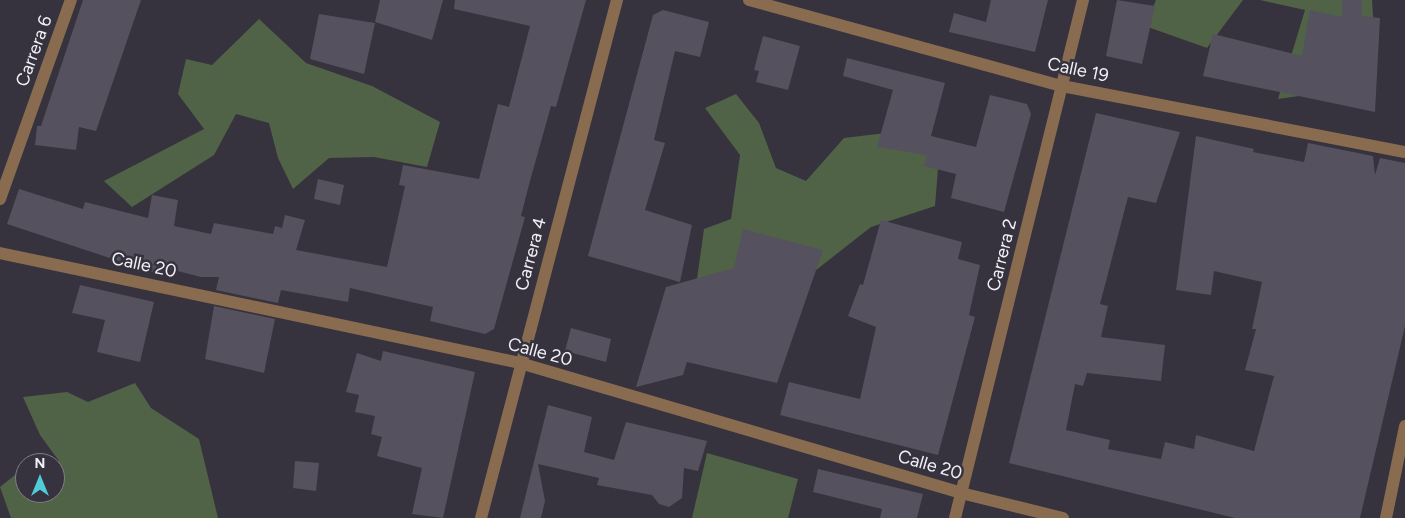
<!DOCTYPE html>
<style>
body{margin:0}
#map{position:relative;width:1405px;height:518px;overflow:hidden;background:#36323e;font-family:Figtree,sans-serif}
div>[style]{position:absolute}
.green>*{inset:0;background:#506347}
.building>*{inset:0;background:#55515e}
.minor>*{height:12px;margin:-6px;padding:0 6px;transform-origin:6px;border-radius:6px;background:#896c4f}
span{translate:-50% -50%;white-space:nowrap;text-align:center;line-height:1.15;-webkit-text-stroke:5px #36323e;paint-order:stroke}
.street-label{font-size:18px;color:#f1eff7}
.north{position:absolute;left:15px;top:453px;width:50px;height:50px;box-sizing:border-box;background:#36323e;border:1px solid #817e88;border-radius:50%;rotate:0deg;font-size:14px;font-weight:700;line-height:20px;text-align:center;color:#f1eff7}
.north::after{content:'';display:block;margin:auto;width:18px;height:22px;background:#52cbd9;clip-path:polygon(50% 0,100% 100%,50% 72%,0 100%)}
</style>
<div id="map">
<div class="green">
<i style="clip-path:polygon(1156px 0,1243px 0,1207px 48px,1145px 26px)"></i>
<i style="clip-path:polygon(1260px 0,1372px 0,1375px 48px,1354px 88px,1278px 99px,1305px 10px)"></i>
<i style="clip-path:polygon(259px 19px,306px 63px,372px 86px,440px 122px,427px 167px,374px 157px,329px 158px,293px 189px,278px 158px,269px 123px,236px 114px,214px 155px,132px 207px,104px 181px,204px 129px,178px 94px,186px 59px,212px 65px)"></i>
<i style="clip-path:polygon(736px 94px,759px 123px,776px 168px,806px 181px,844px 138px,886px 133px,939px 156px,935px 206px,871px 227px,811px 274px,696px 286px,704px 229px,731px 219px,740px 155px,705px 108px)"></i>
<i style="clip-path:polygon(135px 383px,151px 408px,199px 439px,218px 518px,11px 518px,0 487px,25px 467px,25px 493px,55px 493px,55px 463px,47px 463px,59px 461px,40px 435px,23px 397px,67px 392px,88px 402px)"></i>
<i style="clip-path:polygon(707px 453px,798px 479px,788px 518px,692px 518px)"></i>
</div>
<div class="building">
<i style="clip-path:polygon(83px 0,141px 0,96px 131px,79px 127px,76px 150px,35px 145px,37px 126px,41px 126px)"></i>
<i style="clip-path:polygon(380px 0,443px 0,432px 40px,375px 22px)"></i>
<i style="clip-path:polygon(455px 0,586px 0,556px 107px,551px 106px,530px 181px,521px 216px,525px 217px,494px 329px,485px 334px,430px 321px,433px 307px,350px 288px,348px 302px,281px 290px,278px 303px,216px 290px,219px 277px,201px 277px,162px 267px,161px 275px,7px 224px,19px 189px,83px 209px,85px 202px,148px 218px,152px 195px,178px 200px,174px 226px,211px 234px,214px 223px,273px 234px,275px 226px,282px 228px,285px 215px,305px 220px,296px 250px,387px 267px,405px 186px,399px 185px,403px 165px,479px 179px,498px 104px,509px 107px,530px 26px,454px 9px)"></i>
<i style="clip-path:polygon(991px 0,1048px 0,1035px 52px,949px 32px,954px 13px,986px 22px)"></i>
<i style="clip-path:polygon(1117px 0,1155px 6px,1142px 64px,1106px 56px)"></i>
<i style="clip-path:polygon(1342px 0,1362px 0,1362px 16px,1380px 18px,1375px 112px,1203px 76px,1213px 34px,1302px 56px,1310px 10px,1342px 17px)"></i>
<i style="clip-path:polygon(663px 10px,709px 22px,700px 57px,675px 51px,654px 140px,665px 143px,645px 210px,692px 225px,680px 282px,588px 256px,653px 15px)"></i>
<i style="clip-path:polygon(319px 14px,375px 23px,364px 74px,310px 59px)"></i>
<i style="clip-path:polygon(763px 36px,800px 46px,788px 90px,756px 82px,759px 71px,754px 70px)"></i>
<i style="clip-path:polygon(847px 58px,945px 83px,931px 136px,976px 147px,990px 95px,1027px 104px,1031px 114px,1004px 212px,951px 198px,956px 174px,924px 166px,927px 155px,877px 147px,893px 90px,843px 76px)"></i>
<i style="clip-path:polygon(1096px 113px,1180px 132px,1156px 203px,1128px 197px,1100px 304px,1108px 306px,1101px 337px,1165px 345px,1161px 381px,1087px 373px,1083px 386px,1075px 384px,1066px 430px,1110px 440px,1108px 449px,1161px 459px,1165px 442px,1194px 449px,1196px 435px,1254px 451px,1274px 376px,1245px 370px,1256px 329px,1252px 329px,1262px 282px,1214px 271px,1211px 295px,1176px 290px,1196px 136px,1254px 149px,1253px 152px,1304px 162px,1308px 143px,1373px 156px,1375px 175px,1380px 158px,1405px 163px,1405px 326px,1360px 518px,1235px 518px,1009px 463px)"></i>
<i style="clip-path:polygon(318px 179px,344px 185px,340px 205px,314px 199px)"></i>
<i style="clip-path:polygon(881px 220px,962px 242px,958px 259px,980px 265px,969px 315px,975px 317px,938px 455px,780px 415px,789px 382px,860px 399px,876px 327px,848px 316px,860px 284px,863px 285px)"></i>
<i style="clip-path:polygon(743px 229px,823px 250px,777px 383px,687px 362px,683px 375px,636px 387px,666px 287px,734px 268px)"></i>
<i style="clip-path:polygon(80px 285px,154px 302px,140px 362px,97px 352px,105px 320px,72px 313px)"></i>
<i style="clip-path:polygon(214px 306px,275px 319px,264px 373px,205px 359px)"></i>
<i style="clip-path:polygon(571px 328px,611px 339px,606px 362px,565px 351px)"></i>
<i style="clip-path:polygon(383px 351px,475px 372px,443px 518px,412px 514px,422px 468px,377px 456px,382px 437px,371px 434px,375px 416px,355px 412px,359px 395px,346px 392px,357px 353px,381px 361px)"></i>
<i style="clip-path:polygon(548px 405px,592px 417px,584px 452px,614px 460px,626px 422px,707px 441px,698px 471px,684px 468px,682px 498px,669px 507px,659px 504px,652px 495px,597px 485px,599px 478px,538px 464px,545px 501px,541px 518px,520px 518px)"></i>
<i style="clip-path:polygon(295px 461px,319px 463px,316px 491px,293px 488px)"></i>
<i style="clip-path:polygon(818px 469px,923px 494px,917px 518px,880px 518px,882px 509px,813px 492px)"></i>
</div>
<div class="minor">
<i style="left:749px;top:0;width:325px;rotate:15.4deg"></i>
<i style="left:1062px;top:86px;width:349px;rotate:10.9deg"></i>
<i style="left:0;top:199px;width:211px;rotate:-70.4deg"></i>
<i style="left:0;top:253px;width:532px;rotate:11.94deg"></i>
<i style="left:520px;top:363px;width:460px;rotate:16.4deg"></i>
<i style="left:961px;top:493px;width:105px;rotate:13.8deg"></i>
<i style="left:481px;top:518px;width:536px;rotate:-75.29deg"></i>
<i style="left:955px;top:518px;width:534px;rotate:-76.12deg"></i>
<i style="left:1386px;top:518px;width:94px;rotate:-78.3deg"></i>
</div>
<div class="street-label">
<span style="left:34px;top:51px;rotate:-70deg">Carrera 6</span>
<span style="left:1078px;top:70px;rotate:12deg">Calle 19</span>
<span style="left:531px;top:254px;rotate:-75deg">Carrera 4</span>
<span style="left:1002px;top:255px;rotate:-76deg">Carrera 2</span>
<span style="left:144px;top:265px;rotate:12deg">Calle 20</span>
<span style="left:540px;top:352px;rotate:15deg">Calle 20</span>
<span style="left:930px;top:465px;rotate:16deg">Calle 20</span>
</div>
<div class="north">N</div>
</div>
